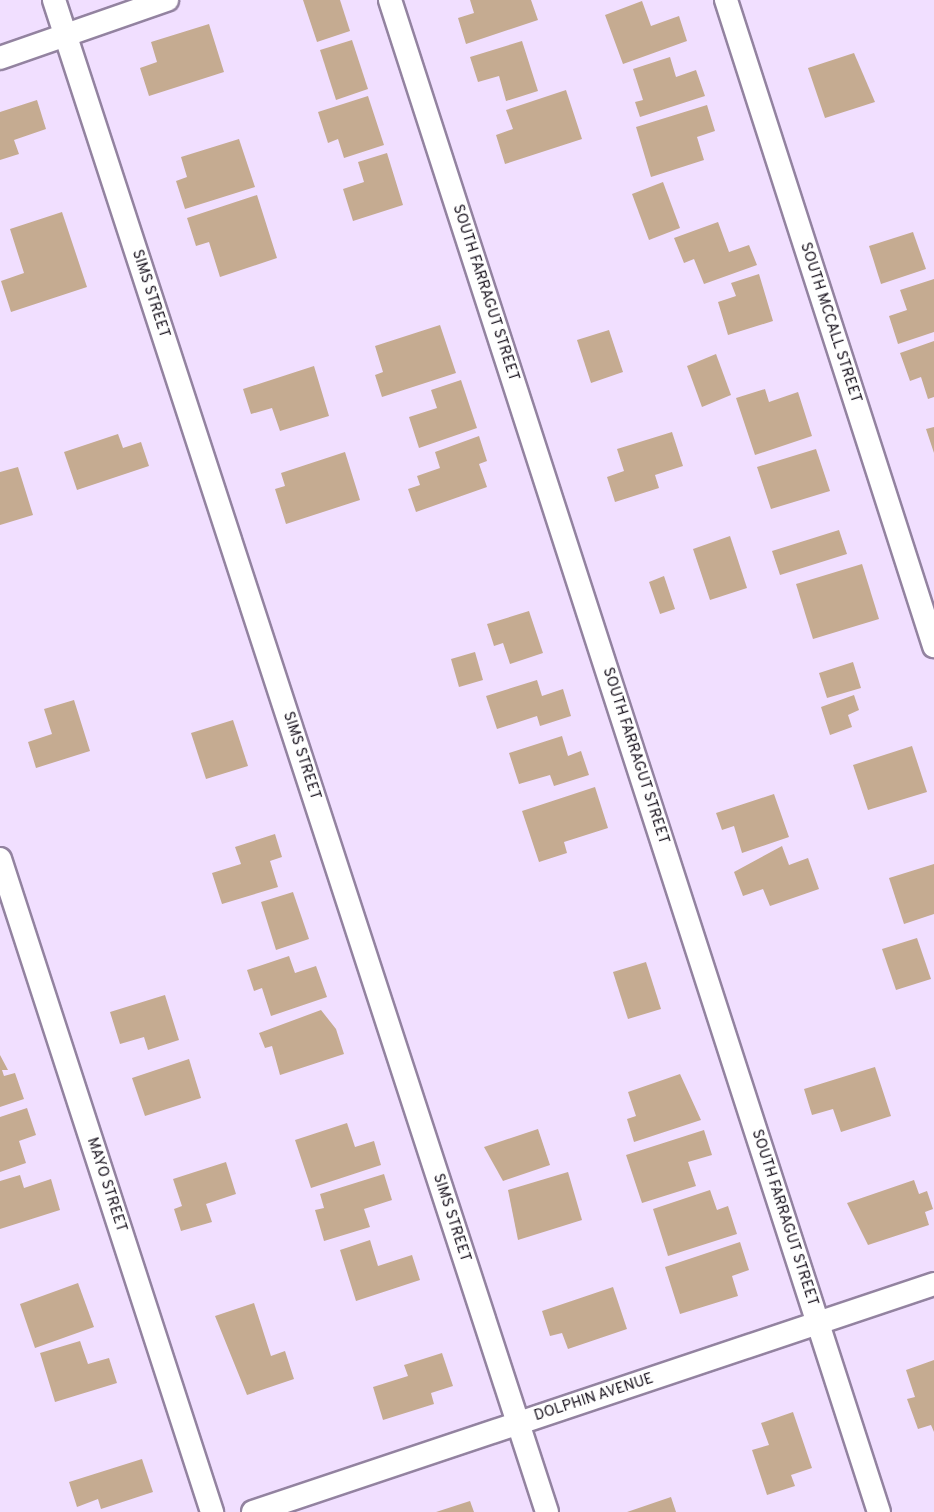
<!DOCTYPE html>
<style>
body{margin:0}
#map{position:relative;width:934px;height:1512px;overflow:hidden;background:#f1dfff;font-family:Overpass,sans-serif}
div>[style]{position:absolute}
.building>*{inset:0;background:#c5ab91}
.roads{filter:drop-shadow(2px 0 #9383a0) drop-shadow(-2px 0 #9383a0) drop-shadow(0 2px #9383a0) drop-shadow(0 -2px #9383a0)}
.street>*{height:22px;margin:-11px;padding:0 11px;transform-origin:11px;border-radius:11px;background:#fff}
span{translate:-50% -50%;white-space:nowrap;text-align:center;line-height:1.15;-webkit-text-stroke:4.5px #fff;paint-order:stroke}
.street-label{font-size:15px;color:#1a141f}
</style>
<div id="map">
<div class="building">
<i style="clip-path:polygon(303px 0,340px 0,350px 31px,317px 42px)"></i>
<i style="clip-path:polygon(470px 0,531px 0,538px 20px,466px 44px,458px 18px,474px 13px)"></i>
<i style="clip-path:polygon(642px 1px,651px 26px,679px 16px,687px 41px,623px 64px,605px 15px)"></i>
<i style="clip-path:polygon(209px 24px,224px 72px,149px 96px,140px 68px,157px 62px,151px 42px)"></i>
<i style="clip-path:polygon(352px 40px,368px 89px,336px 100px,320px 50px)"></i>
<i style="clip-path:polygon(522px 41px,538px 91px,506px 101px,499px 76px,478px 82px,470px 57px)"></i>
<i style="clip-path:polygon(854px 53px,875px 102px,825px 118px,808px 68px)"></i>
<i style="clip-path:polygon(670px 57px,676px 77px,696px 70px,705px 96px,640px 117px,635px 102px,643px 100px,633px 69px)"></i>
<i style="clip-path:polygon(566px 90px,582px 139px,505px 164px,496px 135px,513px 129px,506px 110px)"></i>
<i style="clip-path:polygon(368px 96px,384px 145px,344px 158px,338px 139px,328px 143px,318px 112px)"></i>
<i style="clip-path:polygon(37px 100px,46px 129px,14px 140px,19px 154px,0 160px,0 112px)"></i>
<i style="clip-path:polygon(707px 105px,715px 131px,697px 137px,704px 160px,651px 177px,636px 127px)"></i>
<i style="clip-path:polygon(239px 139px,255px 187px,185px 209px,176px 181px,187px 177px,181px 157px)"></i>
<i style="clip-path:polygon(387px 153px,403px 205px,353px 221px,343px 189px,364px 182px,358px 162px)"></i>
<i style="clip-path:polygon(663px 182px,680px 228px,649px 240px,632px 194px)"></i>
<i style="clip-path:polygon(257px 195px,277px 258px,220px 277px,209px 242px,196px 246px,187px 218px)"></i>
<i style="clip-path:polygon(62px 212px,87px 287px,11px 312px,1px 281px,24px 273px,10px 229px)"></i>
<i style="clip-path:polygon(718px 222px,729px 252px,749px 245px,757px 265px,704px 284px,694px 259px,684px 263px,674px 238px)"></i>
<i style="clip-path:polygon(913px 232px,926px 269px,881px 284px,869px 246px)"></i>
<i style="clip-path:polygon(759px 274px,773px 321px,728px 335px,718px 302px,736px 296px,731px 283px)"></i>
<i style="clip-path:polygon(934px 279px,934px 332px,898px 344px,889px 316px,907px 310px,900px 290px)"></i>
<i style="clip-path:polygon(440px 325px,456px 373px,382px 397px,375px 375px,383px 372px,375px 346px)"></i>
<i style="clip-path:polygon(609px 330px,623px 372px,591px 383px,577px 340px)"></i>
<i style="clip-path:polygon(934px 341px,934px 397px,928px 399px,921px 377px,910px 381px,900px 353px)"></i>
<i style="clip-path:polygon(716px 354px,731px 395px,702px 407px,687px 366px)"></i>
<i style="clip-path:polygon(314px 366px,329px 416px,280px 431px,272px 408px,251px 414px,243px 389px)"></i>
<i style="clip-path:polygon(461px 380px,477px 428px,419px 448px,409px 417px,437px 408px,431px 390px)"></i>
<i style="clip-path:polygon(765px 389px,769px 402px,798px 392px,812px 436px,755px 455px,736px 398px)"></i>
<i style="clip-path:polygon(934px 427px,934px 453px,926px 429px)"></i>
<i style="clip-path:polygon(672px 432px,683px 466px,655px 475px,659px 488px,615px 502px,607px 477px,624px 471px,617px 449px)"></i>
<i style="clip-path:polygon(118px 434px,123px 448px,141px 442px,149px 466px,77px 490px,64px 452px)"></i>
<i style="clip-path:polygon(479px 436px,487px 461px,479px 464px,487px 487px,416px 512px,408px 489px,420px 485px,417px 476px,440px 468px,435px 452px)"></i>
<i style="clip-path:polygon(816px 449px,830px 491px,771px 509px,757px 467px)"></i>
<i style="clip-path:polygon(345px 452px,360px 500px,286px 524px,275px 489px,285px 486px,281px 473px)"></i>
<i style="clip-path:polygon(18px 467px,33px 515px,0 525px,0 472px)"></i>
<i style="clip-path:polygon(839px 530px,847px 554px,780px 575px,772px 551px)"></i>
<i style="clip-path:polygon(730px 536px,747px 588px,710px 600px,693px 549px)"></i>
<i style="clip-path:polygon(862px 564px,879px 619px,813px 639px,796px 584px)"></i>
<i style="clip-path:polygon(664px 576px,675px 609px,660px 614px,649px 582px)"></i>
<i style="clip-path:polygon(529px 611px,543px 653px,510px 664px,503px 643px,494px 646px,487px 624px)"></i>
<i style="clip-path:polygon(475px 652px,483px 680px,459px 687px,451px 659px)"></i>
<i style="clip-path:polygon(853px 662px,861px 688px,827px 698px,819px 673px)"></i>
<i style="clip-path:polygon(537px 680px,542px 696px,563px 689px,571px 716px,540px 726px,537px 716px,497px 729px,486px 696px)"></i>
<i style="clip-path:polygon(854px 695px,859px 710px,848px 715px,852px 727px,830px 735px,821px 707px)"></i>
<i style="clip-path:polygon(74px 700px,90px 751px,36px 768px,28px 742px,52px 734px,44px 709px)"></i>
<i style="clip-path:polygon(233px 720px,248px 766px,206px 779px,191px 733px)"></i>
<i style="clip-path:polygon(562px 736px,568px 756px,581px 751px,589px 775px,554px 786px,550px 775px,519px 784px,509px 753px)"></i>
<i style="clip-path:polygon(912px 746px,927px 792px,868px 810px,853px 765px)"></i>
<i style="clip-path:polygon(595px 787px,608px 828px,564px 842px,567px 853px,539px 862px,522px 811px)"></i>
<i style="clip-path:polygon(774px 794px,789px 837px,742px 853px,734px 826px,722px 830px,716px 813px)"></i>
<i style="clip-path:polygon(275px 834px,282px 857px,270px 861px,278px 887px,222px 904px,212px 873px,241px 864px,235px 847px)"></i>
<i style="clip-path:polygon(782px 846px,789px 865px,808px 858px,819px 889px,770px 906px,763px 889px,743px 896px,734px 872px)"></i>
<i style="clip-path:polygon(934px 864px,934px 914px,904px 924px,889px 878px)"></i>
<i style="clip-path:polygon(293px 892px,309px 939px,276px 950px,261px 902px)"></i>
<i style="clip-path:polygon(917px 938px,931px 979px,896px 990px,882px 949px)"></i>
<i style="clip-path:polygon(289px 956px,295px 973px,316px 966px,327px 997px,271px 1016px,262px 988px,254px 991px,247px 970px)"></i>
<i style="clip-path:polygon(646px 962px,661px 1009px,628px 1019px,613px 972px)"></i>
<i style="clip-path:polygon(165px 995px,179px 1040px,148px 1050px,144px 1037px,120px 1044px,110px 1012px)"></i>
<i style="clip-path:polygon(321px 1010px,336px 1029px,344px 1054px,280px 1075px,272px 1046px,265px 1048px,259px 1033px)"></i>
<i style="clip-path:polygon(0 1055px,8px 1070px,2px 1070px,4px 1076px,15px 1073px,24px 1099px,0 1107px)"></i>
<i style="clip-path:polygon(189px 1059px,201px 1098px,145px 1116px,132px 1078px)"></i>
<i style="clip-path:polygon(875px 1067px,891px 1116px,841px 1132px,833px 1109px,812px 1115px,804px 1089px)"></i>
<i style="clip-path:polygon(680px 1074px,701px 1120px,634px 1142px,627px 1119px,636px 1116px,628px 1092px)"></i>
<i style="clip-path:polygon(27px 1108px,36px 1135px,19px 1141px,26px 1163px,0 1172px,0 1117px)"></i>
<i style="clip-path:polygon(347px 1123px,355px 1147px,374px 1141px,381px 1165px,311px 1188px,295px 1140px)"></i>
<i style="clip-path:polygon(538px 1129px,550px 1165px,503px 1181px,484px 1147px)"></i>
<i style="clip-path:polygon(704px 1130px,712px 1155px,688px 1162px,696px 1186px,642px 1203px,626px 1155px)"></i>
<i style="clip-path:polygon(226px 1162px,236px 1194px,206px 1204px,212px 1222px,181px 1231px,174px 1209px,182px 1206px,173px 1179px)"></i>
<i style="clip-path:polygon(568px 1172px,582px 1220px,518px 1240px,508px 1190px)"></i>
<i style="clip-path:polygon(384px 1174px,392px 1200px,364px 1209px,370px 1227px,324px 1241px,315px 1210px,324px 1208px,320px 1194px)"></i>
<i style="clip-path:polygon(20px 1175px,24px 1188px,51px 1179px,60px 1210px,0 1229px,0 1181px)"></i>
<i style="clip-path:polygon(914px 1180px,919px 1194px,927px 1191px,933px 1209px,925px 1212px,929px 1225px,868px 1245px,847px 1203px)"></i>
<i style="clip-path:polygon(710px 1190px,717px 1210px,728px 1206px,737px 1234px,668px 1256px,653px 1209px)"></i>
<i style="clip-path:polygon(370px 1240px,378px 1266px,412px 1255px,420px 1280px,356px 1301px,340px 1250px)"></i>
<i style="clip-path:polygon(740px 1242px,749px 1270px,732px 1276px,738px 1296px,680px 1314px,665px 1267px)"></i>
<i style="clip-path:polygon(78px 1283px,94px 1327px,35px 1348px,20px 1304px)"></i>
<i style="clip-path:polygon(613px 1287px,627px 1329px,568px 1349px,562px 1333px,550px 1336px,542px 1311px)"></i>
<i style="clip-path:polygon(254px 1303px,271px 1356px,285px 1351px,294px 1379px,247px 1395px,215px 1316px)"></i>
<i style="clip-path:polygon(80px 1341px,88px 1364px,109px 1358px,117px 1383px,55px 1402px,40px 1353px)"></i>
<i style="clip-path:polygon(442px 1353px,453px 1386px,431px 1393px,434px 1404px,383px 1420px,373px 1387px,408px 1376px,404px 1365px)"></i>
<i style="clip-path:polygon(934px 1360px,934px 1432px,931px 1425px,918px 1429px,907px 1399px,915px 1397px,906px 1370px)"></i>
<i style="clip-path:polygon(793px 1412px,812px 1468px,791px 1475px,795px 1486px,767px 1495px,752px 1450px,769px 1445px,761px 1423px)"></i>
<i style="clip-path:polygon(142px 1459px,153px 1492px,101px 1509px,98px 1499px,77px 1507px,69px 1482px)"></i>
<i style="clip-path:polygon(671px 1497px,676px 1512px,627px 1512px)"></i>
<i style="clip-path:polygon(470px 1501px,474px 1512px,436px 1512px)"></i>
</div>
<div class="roads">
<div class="street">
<i style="left:54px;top:0;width:1590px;rotate:71.94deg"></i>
<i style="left:390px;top:0;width:1589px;rotate:72.08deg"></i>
<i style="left:726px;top:0;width:679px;rotate:72.15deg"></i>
<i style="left:0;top:58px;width:177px;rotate:-19.2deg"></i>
<i style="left:0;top:859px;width:687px;rotate:72.01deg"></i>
<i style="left:253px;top:1512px;width:718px;rotate:-18.51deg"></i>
</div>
</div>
<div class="street-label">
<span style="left:485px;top:293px;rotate:72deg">SOUTH FARRAGUT STREET</span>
<span style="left:150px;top:294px;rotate:72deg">SIMS STREET</span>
<span style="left:830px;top:323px;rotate:72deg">SOUTH MCCALL STREET</span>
<span style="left:301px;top:756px;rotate:72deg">SIMS STREET</span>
<span style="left:635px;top:756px;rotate:72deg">SOUTH FARRAGUT STREET</span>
<span style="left:106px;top:1185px;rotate:72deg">MAYO STREET</span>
<span style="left:451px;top:1218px;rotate:72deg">SIMS STREET</span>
<span style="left:784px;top:1218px;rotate:72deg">SOUTH FARRAGUT STREET</span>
<span style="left:594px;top:1398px;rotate:-18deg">DOLPHIN AVENUE</span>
</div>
</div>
